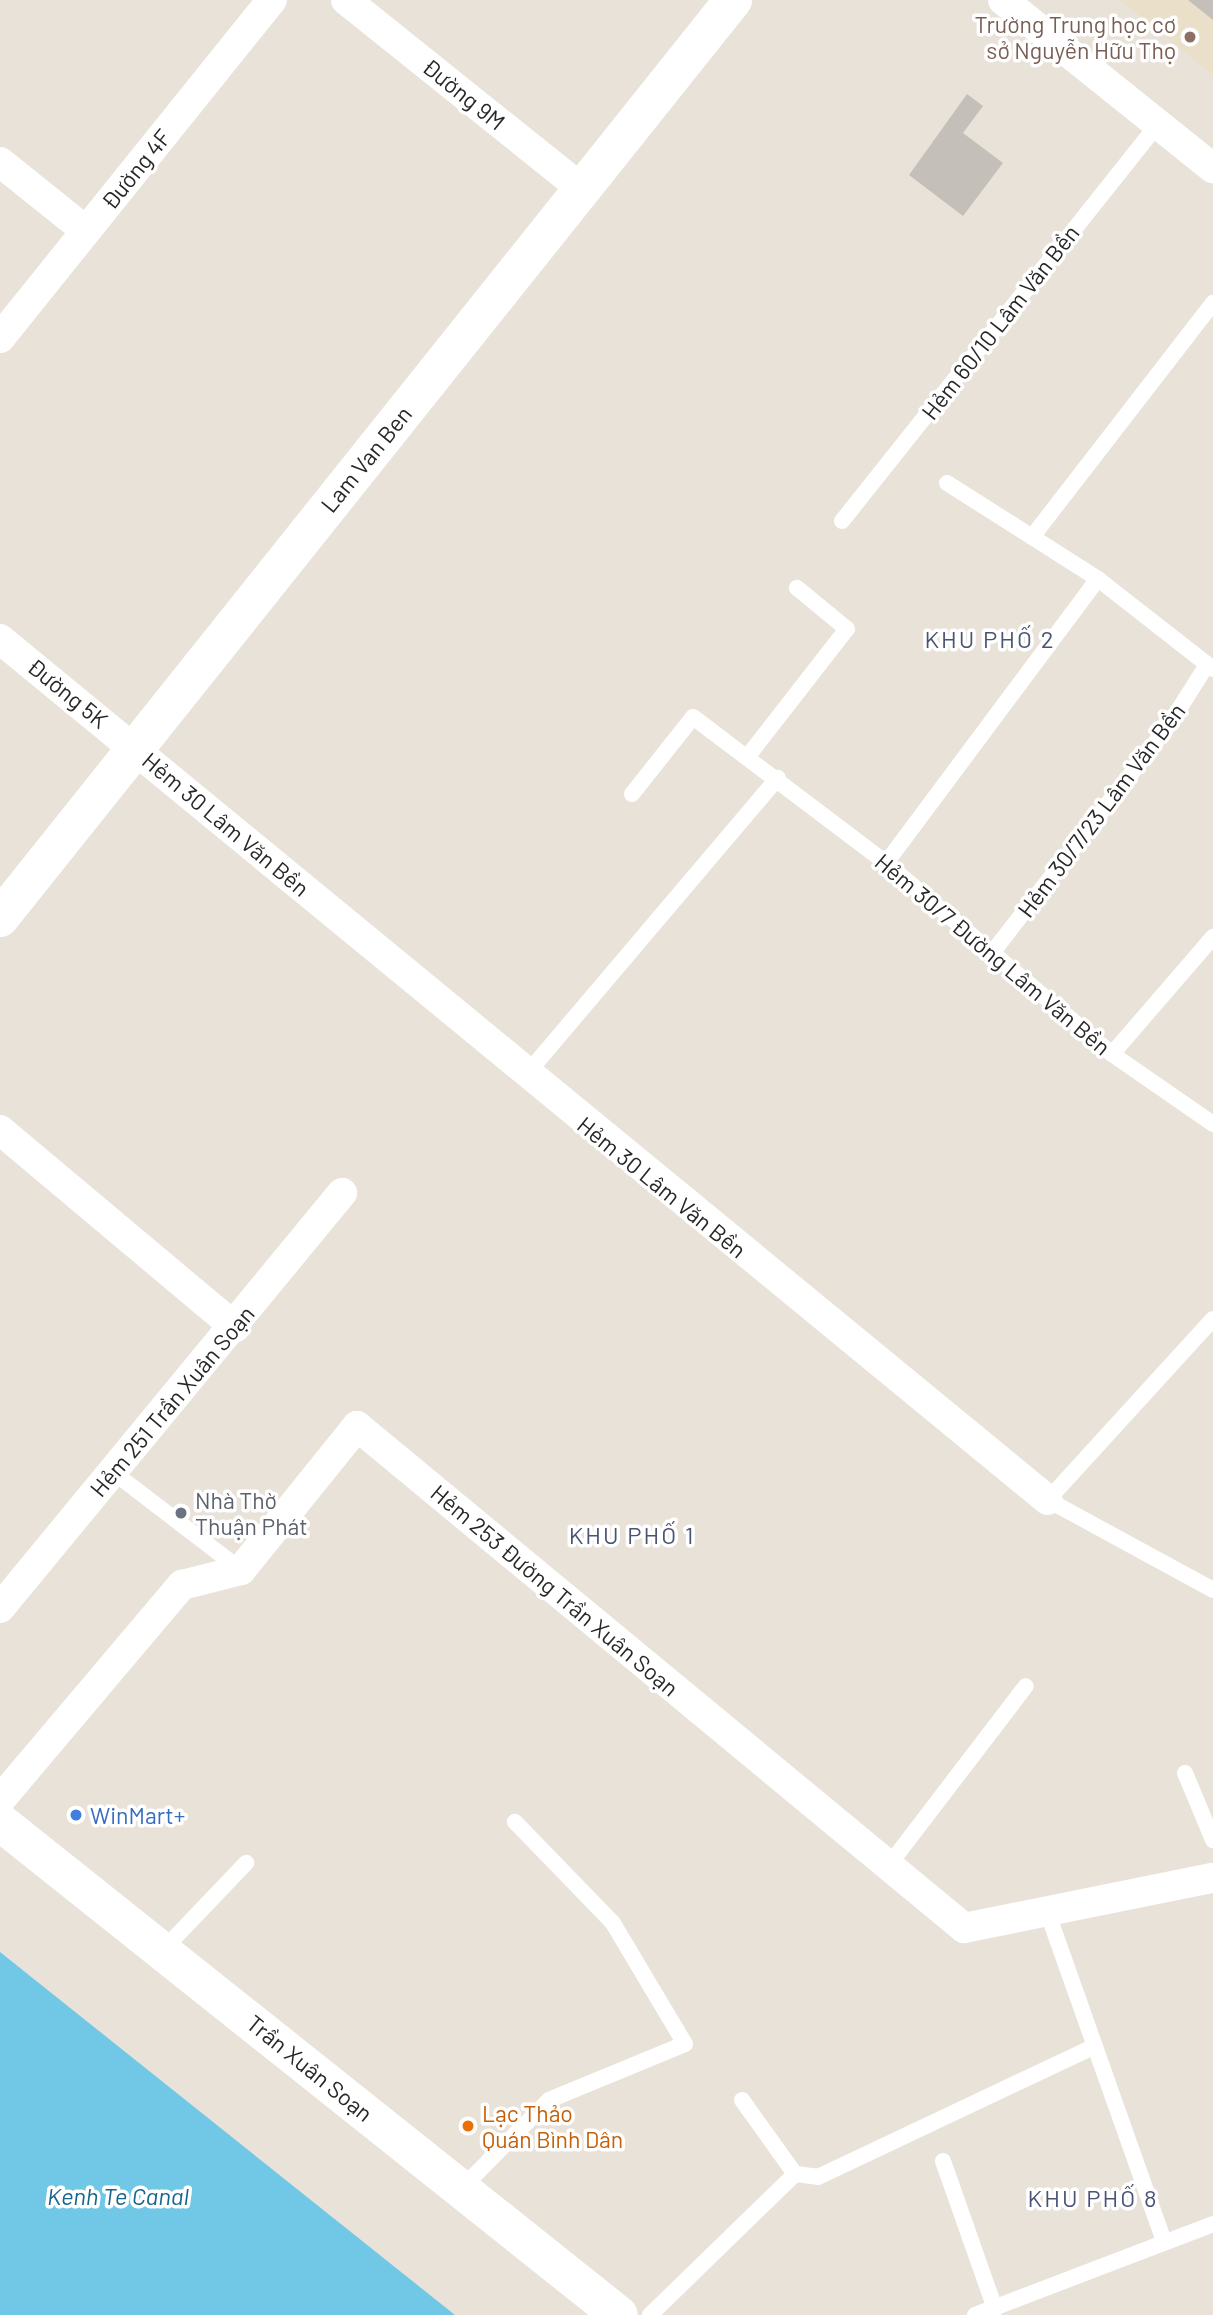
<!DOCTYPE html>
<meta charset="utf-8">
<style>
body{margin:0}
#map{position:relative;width:1213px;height:2315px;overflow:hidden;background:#e9e2d9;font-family:Barlow,sans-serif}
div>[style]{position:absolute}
.education>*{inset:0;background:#eadfc9}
.water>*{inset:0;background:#71c8e6}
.building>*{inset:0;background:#c4bfb9}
.lane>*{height:16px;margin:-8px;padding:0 8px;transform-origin:8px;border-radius:8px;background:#fff}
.street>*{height:30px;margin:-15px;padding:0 15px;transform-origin:15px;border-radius:15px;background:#fff}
.secondary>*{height:38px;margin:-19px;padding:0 19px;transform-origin:19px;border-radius:19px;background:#fff}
.dots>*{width:19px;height:19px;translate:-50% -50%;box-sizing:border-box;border:4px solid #fff;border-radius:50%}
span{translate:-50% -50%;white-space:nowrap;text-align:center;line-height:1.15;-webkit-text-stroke:7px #fff;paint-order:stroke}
.education-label{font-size:23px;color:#785e54}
.right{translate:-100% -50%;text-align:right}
.street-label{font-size:23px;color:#272727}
.worship-label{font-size:23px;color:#5b616d}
.left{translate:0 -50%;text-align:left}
.shop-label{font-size:23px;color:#366cbe}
.food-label{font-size:23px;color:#c56008}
.neighbourhood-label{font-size:24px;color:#4b5374;letter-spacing:2px}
.water-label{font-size:24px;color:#15658d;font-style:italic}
</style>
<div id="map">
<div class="education">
<i style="clip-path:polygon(1120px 0,1213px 0,1213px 75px)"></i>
</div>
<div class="water">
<i style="clip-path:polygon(0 1952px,455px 2315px,0 2315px)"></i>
</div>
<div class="building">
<i style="clip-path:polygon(1188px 0,1213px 0,1213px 20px)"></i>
<i style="clip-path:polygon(967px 94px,983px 106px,963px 133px,1003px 163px,963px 216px,909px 175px)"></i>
</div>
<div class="lane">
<i style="left:947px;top:483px;width:179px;rotate:32.4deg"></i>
<i style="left:1098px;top:579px;width:146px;rotate:38deg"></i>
<i style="left:842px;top:521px;width:507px;rotate:-51.48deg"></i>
<i style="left:1032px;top:537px;width:296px;rotate:-52.3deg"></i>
<i style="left:748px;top:756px;width:161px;rotate:-52.1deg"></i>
<i style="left:847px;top:629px;width:65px;rotate:-140.6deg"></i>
<i style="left:632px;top:794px;width:98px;rotate:-51.6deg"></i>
<i style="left:693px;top:717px;width:242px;rotate:37.1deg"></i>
<i style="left:886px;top:863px;width:296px;rotate:40.2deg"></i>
<i style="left:1112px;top:1054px;width:123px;rotate:34.7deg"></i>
<i style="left:886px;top:863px;width:354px;rotate:-53.3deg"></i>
<i style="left:992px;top:953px;width:289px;rotate:-52.2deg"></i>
<i style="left:1169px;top:725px;width:71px;rotate:-57.7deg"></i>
<i style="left:1112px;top:1054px;width:155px;rotate:-49.2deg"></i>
<i style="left:525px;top:1076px;width:391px;rotate:-49.7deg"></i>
<i style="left:1213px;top:1319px;width:245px;rotate:132.4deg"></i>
<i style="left:1048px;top:1500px;width:188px;rotate:28.6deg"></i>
<i style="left:113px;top:1472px;width:161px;rotate:37.4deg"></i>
<i style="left:1185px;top:1773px;width:73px;rotate:67.3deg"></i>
<i style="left:889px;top:1865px;width:225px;rotate:-52.6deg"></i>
<i style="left:1047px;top:1911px;width:350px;rotate:70.5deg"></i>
<i style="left:162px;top:1951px;width:122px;rotate:-46.3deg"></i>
<i style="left:742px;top:2100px;width:91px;rotate:54.4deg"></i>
<i style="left:795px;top:2174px;width:23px;rotate:7deg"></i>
<i style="left:818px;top:2177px;width:306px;rotate:-25.3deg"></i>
<i style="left:943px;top:2161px;width:157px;rotate:70.6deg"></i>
<i style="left:461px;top:2189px;width:125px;rotate:-45.3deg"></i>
<i style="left:549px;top:2100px;width:147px;rotate:-22.4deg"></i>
<i style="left:685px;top:2044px;width:141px;rotate:-120.8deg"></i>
<i style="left:613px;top:1923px;width:141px;rotate:-134.1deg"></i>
<i style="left:650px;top:2315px;width:202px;rotate:-44.2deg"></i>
<i style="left:975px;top:2315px;width:255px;rotate:-20.9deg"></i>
</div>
<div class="street">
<i style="left:346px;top:0;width:302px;rotate:38.7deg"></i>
<i style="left:1003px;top:0;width:269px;rotate:38.7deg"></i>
<i style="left:0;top:162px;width:110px;rotate:38.7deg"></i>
<i style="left:0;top:338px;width:434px;rotate:-51.2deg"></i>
<i style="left:0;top:639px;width:1356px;rotate:39.41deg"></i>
<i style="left:0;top:1130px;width:307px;rotate:40deg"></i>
<i style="left:0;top:1608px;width:538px;rotate:-50.51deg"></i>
<i style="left:0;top:1800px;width:282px;rotate:-49.8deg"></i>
<i style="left:182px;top:1585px;width:61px;rotate:-14.3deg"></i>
<i style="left:241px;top:1570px;width:185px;rotate:-51.1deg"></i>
<i style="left:357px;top:1426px;width:788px;rotate:39.59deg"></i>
<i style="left:964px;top:1928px;width:254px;rotate:-11.4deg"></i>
</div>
<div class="secondary">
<i style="left:0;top:918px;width:1175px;rotate:-51.39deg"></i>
<i style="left:0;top:1822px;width:791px;rotate:38.54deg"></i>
</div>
<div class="dots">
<i style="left:1190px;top:37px;background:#8d6e63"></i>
<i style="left:181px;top:1513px;background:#6b7280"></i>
<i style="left:76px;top:1815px;background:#3f7fe0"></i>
<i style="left:468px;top:2126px;background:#e8710a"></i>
</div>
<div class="education-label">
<span class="right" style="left:1176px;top:37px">Trường Trung học cơ<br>sở Nguyễn Hữu Thọ</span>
</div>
<div class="street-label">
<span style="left:464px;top:94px;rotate:39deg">Đường 9M</span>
<span style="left:136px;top:169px;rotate:-51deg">Đường 4F</span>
<span style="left:1000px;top:322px;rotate:-52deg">Hẻm 60/10 Lâm Văn Bền</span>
<span style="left:366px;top:459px;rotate:-51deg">Lam Van Ben</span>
<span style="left:68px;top:693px;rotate:39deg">Đường 5K</span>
<span style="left:1101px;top:810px;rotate:-53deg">Hẻm 30/7/23 Lâm Văn Bền</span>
<span style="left:226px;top:824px;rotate:40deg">Hẻm 30 Lâm Văn Bền</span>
<span style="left:993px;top:954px;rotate:40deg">Hẻm 30/7 Đường Lâm Văn Bền</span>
<span style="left:662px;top:1187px;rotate:39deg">Hẻm 30 Lâm Văn Bền</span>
<span style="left:172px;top:1401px;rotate:-50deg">Hẻm 251 Trần Xuân Soạn</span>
<span style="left:555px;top:1590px;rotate:40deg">Hẻm 253 Đường Trần Xuân Soạn</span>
<span style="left:310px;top:2068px;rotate:39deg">Trần Xuân Soạn</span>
</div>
<div class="worship-label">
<span class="left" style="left:195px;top:1513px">Nhà Thờ<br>Thuận Phát</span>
</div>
<div class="shop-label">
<span class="left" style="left:90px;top:1815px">WinMart+</span>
</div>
<div class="food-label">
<span class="left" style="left:482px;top:2126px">Lạc Thảo<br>Quán Bình Dân</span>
</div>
<div class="neighbourhood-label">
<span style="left:990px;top:639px">KHU PHỐ 2</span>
<span style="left:632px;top:1535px">KHU PHỐ 1</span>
<span style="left:1093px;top:2198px">KHU PHỐ 8</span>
</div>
<div class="water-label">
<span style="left:118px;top:2196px">Kenh Te Canal</span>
</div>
</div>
